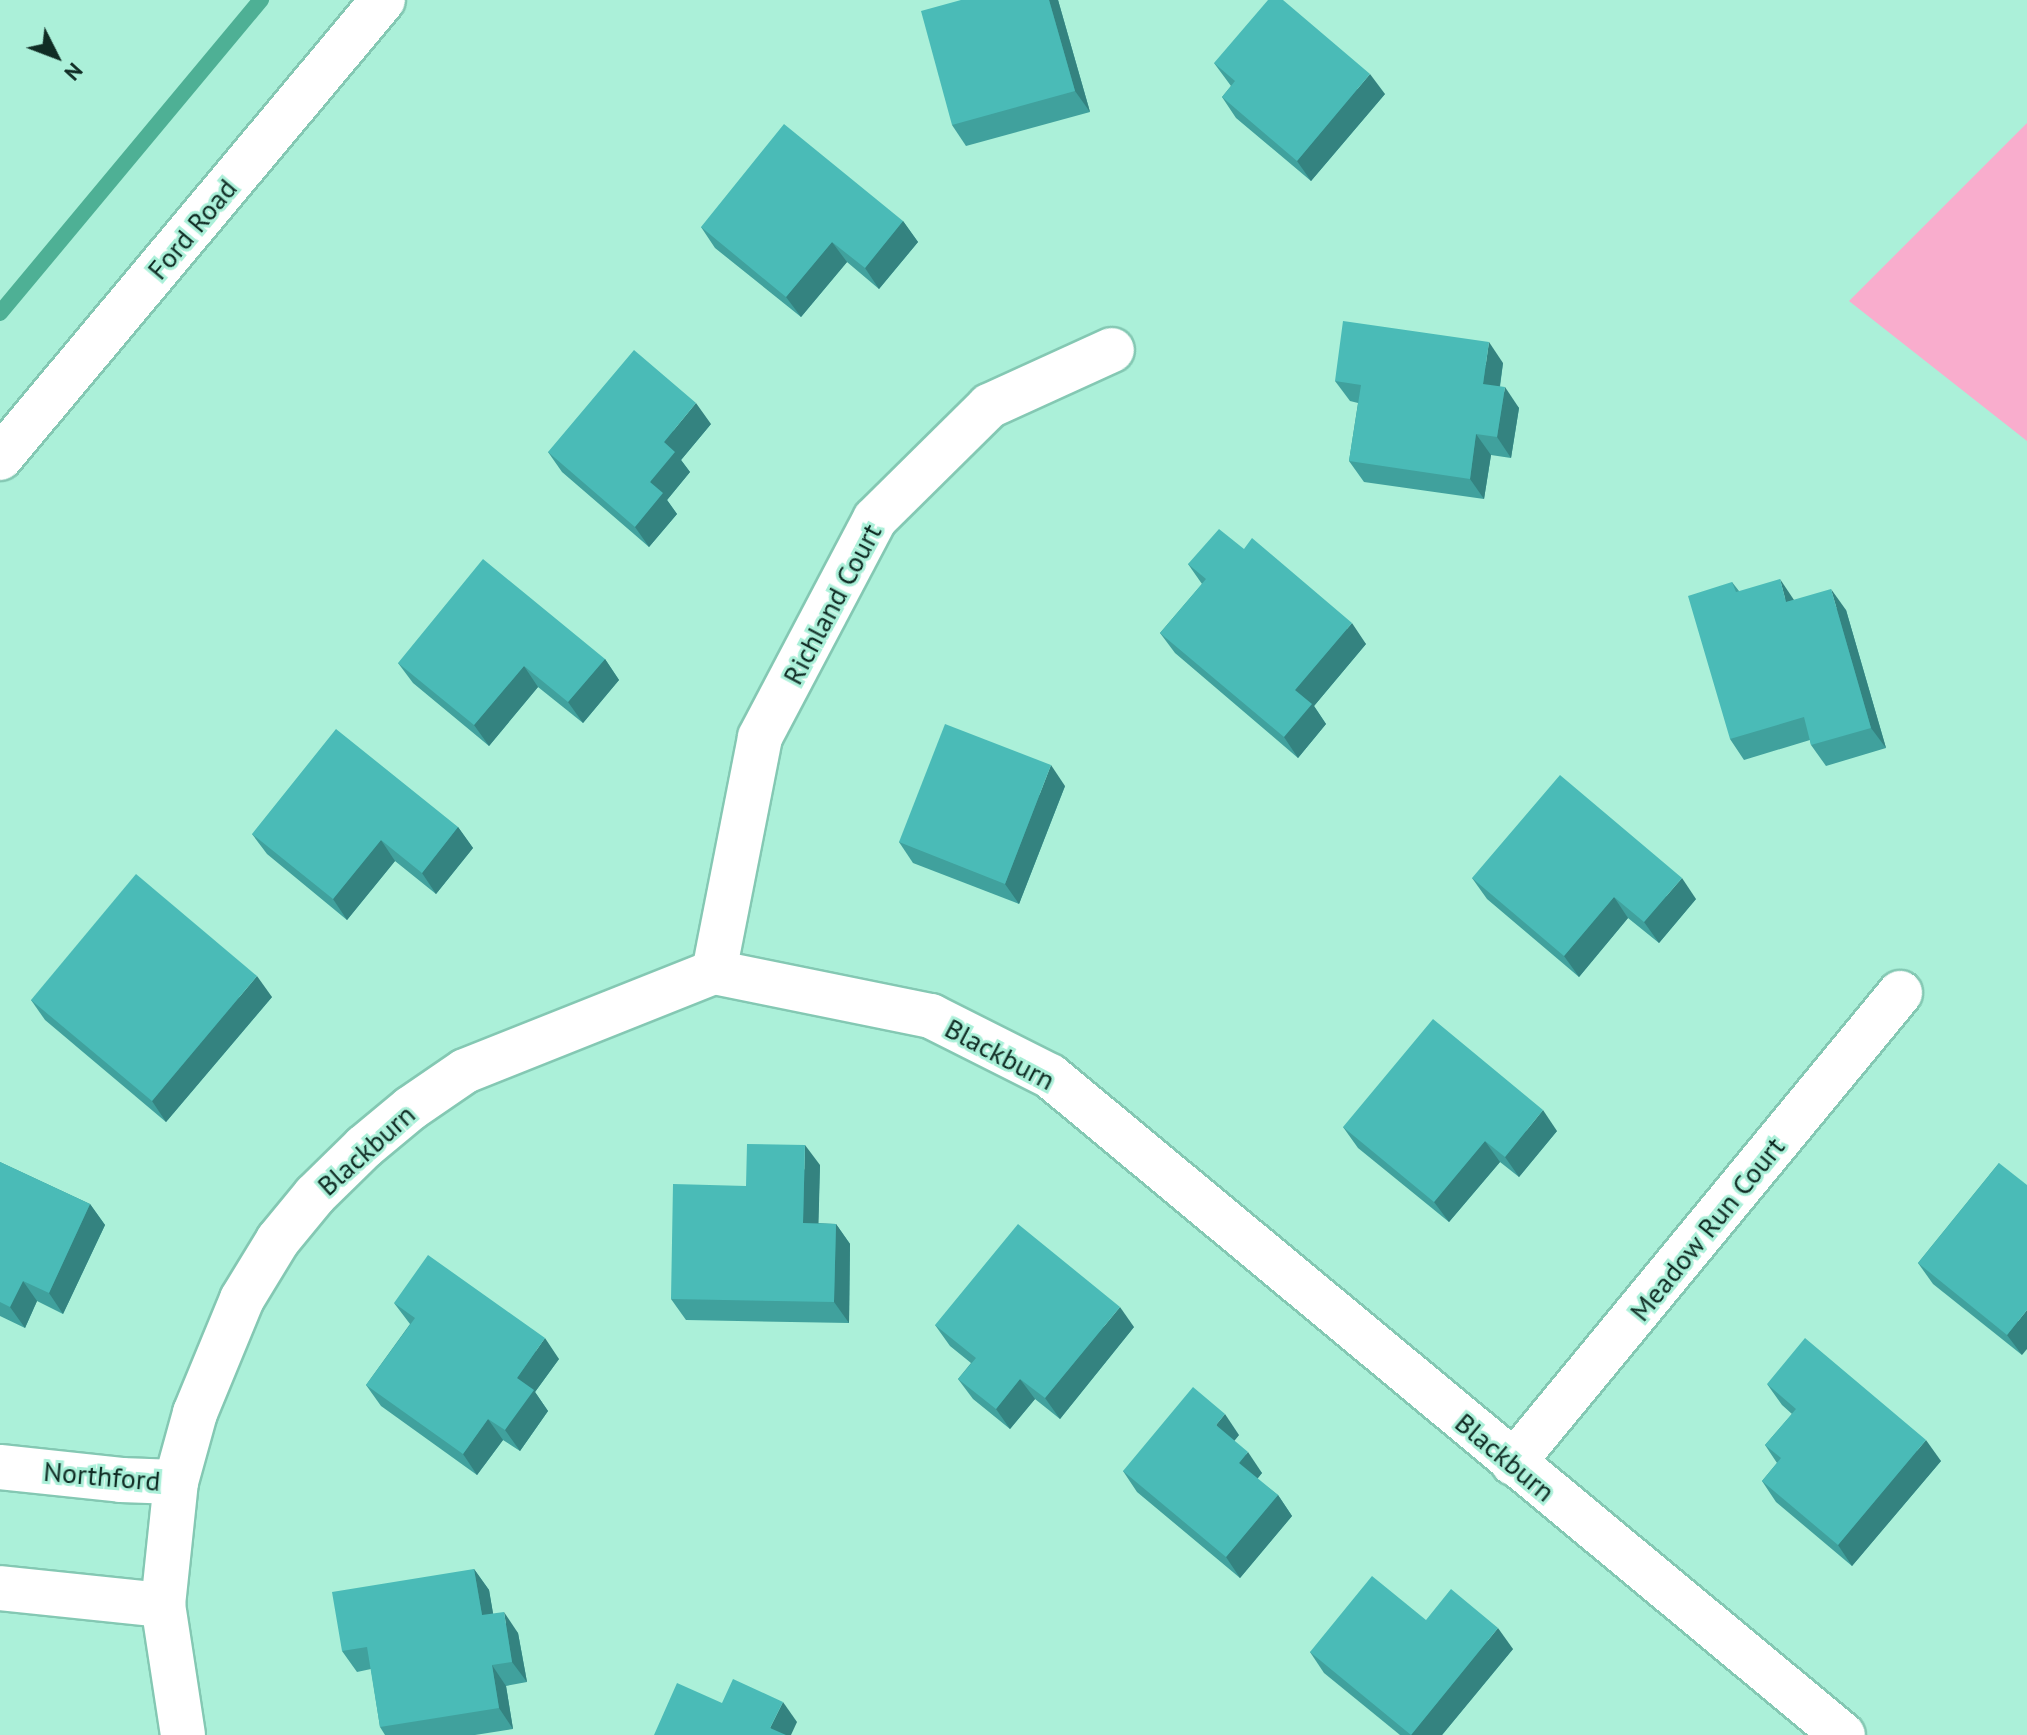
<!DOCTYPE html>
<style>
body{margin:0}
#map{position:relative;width:2027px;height:1735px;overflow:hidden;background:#abf0d9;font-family:"PT Sans",sans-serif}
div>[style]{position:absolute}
.green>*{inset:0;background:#f9adcd}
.stream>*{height:16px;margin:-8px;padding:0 8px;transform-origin:8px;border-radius:8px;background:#4eb095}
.roads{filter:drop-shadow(2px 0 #84c8b3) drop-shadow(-2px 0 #84c8b3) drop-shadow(0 2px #84c8b3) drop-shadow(0 -2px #84c8b3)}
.minor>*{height:44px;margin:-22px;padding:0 22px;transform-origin:22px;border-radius:22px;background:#fff}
.major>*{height:44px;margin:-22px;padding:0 22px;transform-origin:22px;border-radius:22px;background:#fff}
.wall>*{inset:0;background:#40a19d}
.shaded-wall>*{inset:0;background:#348380}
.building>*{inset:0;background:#4abbb7}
span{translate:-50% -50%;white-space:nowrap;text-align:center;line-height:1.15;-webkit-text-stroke:6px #abf0d9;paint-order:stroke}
.street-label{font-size:28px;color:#102c24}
.north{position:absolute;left:16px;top:16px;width:80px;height:80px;-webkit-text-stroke:6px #abf0d9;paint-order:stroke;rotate:132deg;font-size:22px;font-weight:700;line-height:32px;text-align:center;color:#102c24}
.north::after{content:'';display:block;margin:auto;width:28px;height:36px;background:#102c24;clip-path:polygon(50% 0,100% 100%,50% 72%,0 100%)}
</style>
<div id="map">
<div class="green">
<i style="clip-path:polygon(2027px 123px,2027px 441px,1849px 301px)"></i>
</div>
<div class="stream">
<i style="left:0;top:313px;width:408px;rotate:-50.2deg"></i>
</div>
<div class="roads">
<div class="minor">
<i style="left:714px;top:972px;width:239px;rotate:-78.9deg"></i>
<i style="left:760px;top:737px;width:246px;rotate:-62.2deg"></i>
<i style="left:875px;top:519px;width:161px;rotate:-44.7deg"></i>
<i style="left:989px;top:406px;width:135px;rotate:-24.5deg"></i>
<i style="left:1513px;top:1463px;width:609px;rotate:-50.53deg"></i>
<i style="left:0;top:1467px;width:122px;rotate:6.1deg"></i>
<i style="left:121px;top:1480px;width:55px;rotate:2.1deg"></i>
<i style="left:0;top:1588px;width:164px;rotate:6deg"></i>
<i style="left:183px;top:1735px;width:132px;rotate:-98.7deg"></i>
<i style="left:163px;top:1605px;width:124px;rotate:-84deg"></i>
<i style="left:176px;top:1482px;width:72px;rotate:-74.6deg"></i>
<i style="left:195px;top:1413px;width:123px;rotate:-67.6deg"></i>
<i style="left:242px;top:1299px;width:69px;rotate:-58.6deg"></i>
<i style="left:278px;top:1240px;width:58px;rotate:-50.6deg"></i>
<i style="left:315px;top:1195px;width:69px;rotate:-44.4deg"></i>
<i style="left:364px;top:1147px;width:61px;rotate:-39.7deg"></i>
<i style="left:411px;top:1108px;width:65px;rotate:-34.4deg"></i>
<i style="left:465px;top:1071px;width:268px;rotate:-21.7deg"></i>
<i style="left:714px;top:972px;width:221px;rotate:11.5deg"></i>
<i style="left:931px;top:1016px;width:133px;rotate:26.8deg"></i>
<i style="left:1050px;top:1076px;width:1031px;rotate:39.73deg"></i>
</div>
<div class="major">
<i style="left:0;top:458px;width:597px;rotate:-50.1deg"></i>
</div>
</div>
<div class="wall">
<i style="clip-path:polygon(961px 0,1058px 0,1090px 112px,966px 146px,952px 125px)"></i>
<i style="clip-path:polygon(1214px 63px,1385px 94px,1311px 181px,1236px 118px,1222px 97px,1231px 86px)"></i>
<i style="clip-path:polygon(903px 221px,918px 242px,879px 289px,847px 262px,801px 317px,715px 248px,701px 227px)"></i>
<i style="clip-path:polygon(1503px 363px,1500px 387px,1519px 408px,1511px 458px,1491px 455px,1484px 499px,1364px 482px,1349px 461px,1358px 403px,1350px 401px,1335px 381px)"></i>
<i style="clip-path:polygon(711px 424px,681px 460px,690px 472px,667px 500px,677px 514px,649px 547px,562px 472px,548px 452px)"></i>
<i style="clip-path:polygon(1244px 549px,1366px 644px,1314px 706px,1326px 724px,1298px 758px,1175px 653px,1160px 633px,1202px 584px,1188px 564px)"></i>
<i style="clip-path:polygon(1732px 582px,1739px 591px,1794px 600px,1846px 610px,1886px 748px,1826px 766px,1811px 745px,1810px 740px,1744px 760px,1730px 739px)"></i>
<i style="clip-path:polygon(605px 659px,619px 680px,583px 723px,538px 687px,489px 746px,413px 683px,398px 663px)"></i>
<i style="clip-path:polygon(1065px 786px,1019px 904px,913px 863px,899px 842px)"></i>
<i style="clip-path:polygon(458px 827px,473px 848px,436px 894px,395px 861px,347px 920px,267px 854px,252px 834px)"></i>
<i style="clip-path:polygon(1472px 878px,1696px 899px,1659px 943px,1628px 918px,1579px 977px,1487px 899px)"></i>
<i style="clip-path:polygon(272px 997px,166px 1122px,45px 1020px,31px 1000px)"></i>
<i style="clip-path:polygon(1343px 1127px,1557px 1131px,1519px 1177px,1500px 1162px,1449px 1222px,1358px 1148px)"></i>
<i style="clip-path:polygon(0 1162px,90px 1204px,105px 1225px,63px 1314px,37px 1301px,25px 1328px,0 1316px)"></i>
<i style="clip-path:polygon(1999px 1163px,2022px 1355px,1933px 1284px,1918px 1263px)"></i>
<i style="clip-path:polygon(820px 1165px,818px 1223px,836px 1224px,850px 1244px,849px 1323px,686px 1320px,671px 1299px,746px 1186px)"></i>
<i style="clip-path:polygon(394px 1303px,559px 1359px,535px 1392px,548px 1411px,520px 1451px,503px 1440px,477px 1475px,381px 1406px,366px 1385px,410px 1324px)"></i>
<i style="clip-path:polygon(935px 1325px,1134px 1327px,1060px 1419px,1035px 1399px,1010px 1429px,973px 1399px,958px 1379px,971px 1363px,950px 1346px)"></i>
<i style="clip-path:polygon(1767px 1384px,1941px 1461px,1852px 1566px,1776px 1502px,1762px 1481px,1777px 1463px,1765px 1445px,1792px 1414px,1782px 1405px)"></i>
<i style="clip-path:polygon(1239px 1435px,1234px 1441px,1262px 1473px,1257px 1479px,1278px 1495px,1292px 1516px,1240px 1578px,1137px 1492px,1123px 1471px)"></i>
<i style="clip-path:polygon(474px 1569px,489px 1590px,493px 1614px,518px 1633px,527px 1682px,506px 1686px,513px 1729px,475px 1735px,385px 1735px,380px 1727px,371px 1669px,357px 1672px,342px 1651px)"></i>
<i style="clip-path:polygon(1426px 1620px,1513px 1649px,1442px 1735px,1400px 1735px,1324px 1673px,1310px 1652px)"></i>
</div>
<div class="shaded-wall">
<i style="clip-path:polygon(1049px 0,1058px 0,1090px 112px,1075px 91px)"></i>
<i style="clip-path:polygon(1370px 74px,1385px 94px,1311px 181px,1297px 161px)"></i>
<i style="clip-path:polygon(903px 221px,918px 242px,879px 289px,865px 268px)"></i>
<i style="clip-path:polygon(832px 242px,847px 262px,801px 317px,786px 297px)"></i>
<i style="clip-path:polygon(1489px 342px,1503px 363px,1497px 405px,1483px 384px)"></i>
<i style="clip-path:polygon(1505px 387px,1519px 408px,1511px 458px,1497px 437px)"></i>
<i style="clip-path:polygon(696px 403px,711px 424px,681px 460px,690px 472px,667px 500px,677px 514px,649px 547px,635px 527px,664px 442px)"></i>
<i style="clip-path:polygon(1476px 434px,1491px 455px,1484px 499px,1470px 479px)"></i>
<i style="clip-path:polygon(1780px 579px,1794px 600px,1786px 602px)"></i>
<i style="clip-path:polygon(1831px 589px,1846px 610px,1886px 748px,1871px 728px)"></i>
<i style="clip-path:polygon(1352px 623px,1366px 644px,1314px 706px,1326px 724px,1298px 758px,1284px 737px,1295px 690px)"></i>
<i style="clip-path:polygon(605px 659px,619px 680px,583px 723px,568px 702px)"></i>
<i style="clip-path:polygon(524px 666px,538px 687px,489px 746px,474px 725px)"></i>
<i style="clip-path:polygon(1051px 765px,1065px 786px,1019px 904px,1005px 884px)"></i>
<i style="clip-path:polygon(458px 827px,473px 848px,436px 894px,422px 873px)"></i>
<i style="clip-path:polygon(381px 840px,395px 861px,347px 920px,333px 899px)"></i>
<i style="clip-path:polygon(1682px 878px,1696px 899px,1659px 943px,1644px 922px)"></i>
<i style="clip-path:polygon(1614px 897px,1628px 918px,1579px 977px,1564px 956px)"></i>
<i style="clip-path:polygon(257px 976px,272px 997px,166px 1122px,152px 1101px)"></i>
<i style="clip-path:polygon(1543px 1110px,1557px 1131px,1519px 1177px,1505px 1157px)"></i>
<i style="clip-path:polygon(1485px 1141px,1500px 1162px,1449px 1222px,1434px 1202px)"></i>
<i style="clip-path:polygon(805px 1145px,820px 1165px,818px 1243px,803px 1223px)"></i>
<i style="clip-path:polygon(90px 1204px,105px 1225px,63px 1314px,49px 1293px)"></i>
<i style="clip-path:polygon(836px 1224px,850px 1244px,849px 1323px,834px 1302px)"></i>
<i style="clip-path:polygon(23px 1281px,37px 1301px,25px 1328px,10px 1307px)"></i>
<i style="clip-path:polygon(1120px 1307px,1134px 1327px,1060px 1419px,1045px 1398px)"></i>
<i style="clip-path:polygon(2027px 1310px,2027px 1349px,2022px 1355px,2007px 1335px)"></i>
<i style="clip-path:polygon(545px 1338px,559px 1359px,535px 1392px,548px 1411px,520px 1451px,505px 1430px,517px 1378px)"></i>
<i style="clip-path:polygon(1020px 1379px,1035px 1399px,1010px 1429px,996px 1409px)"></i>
<i style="clip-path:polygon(1225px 1414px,1239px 1435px,1230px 1446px,1216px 1425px)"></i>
<i style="clip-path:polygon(488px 1419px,503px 1440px,477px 1475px,463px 1454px)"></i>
<i style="clip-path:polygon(1926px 1440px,1941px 1461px,1852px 1566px,1838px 1545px)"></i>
<i style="clip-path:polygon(1248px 1452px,1262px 1473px,1253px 1484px,1239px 1463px)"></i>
<i style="clip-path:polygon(1278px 1495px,1292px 1516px,1240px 1578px,1226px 1557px)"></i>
<i style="clip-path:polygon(474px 1569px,489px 1590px,497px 1636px,482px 1615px)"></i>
<i style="clip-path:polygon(504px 1612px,518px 1633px,527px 1682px,512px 1662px)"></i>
<i style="clip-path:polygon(1498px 1628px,1513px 1649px,1442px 1735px,1411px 1735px)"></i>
<i style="clip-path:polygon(492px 1665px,506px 1686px,513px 1729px,499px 1708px)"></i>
<i style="clip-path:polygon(783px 1702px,797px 1722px,791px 1735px,775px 1735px,770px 1728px)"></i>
</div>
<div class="building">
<i style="clip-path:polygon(961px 0,1049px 0,1075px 91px,952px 125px,921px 11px)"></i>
<i style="clip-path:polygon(1268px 0,1283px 0,1370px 74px,1297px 161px,1222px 97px,1235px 81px,1214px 63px)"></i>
<i style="clip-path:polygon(784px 124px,903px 221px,865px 268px,832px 242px,786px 297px,701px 227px)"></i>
<i style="clip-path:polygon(1343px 321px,1489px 342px,1483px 384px,1505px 387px,1497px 437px,1476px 434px,1470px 479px,1349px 461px,1361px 385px,1335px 381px)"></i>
<i style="clip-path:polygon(634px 350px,696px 403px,664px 442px,675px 452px,650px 482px,663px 493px,635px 527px,548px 452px)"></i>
<i style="clip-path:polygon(1219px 529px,1244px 549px,1252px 538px,1352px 623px,1295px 690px,1312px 704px,1284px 737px,1160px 633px,1206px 579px,1188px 564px)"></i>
<i style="clip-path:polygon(483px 559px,605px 659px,568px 702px,524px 666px,474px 725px,398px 663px)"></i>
<i style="clip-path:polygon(1780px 579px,1786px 602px,1831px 589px,1871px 728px,1811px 745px,1804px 717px,1730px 739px,1688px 596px,1732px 582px,1736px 592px)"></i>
<i style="clip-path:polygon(945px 724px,1051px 765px,1005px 884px,899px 842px)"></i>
<i style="clip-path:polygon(336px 729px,458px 827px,422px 873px,381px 840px,333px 899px,252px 834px)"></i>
<i style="clip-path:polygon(1560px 775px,1682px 878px,1644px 922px,1614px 897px,1564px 956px,1472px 878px)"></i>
<i style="clip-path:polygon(136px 874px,257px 976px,152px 1101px,31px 1000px)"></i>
<i style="clip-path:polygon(1433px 1019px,1543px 1110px,1505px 1157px,1485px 1141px,1434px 1202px,1343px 1127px)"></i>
<i style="clip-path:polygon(747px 1144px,805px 1145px,803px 1223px,836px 1224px,834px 1302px,671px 1299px,673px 1184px,746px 1186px)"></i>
<i style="clip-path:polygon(0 1162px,90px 1204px,49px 1293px,23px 1281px,10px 1307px,0 1302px)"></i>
<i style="clip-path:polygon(1999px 1163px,2027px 1185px,2027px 1310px,2007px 1335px,1918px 1263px)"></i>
<i style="clip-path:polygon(1018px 1224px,1120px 1307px,1045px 1398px,1020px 1379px,996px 1409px,958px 1379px,976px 1358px,935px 1325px)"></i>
<i style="clip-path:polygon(428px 1255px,545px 1338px,517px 1378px,534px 1390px,505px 1430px,488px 1419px,463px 1454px,366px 1385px,415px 1318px,394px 1303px)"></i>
<i style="clip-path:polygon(1805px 1338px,1926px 1440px,1838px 1545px,1762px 1481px,1781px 1458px,1765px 1445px,1796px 1409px,1767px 1384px)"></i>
<i style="clip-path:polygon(1193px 1387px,1225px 1414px,1216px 1425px,1248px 1452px,1239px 1463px,1278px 1495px,1226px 1557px,1123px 1471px)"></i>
<i style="clip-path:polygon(474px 1569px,482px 1615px,504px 1612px,512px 1662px,492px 1665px,499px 1708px,380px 1727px,367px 1647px,342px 1651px,332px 1592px)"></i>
<i style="clip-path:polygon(1372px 1576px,1426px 1620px,1451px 1589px,1498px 1628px,1411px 1735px,1310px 1652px)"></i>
<i style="clip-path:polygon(733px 1679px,783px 1702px,770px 1728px,786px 1735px,654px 1735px,677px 1683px,722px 1703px)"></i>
</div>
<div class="street-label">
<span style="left:192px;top:229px;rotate:-50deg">Ford Road</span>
<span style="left:832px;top:604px;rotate:-62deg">Richland Court</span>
<span style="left:1000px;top:1054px;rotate:28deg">Blackburn</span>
<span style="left:366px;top:1150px;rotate:-42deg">Blackburn</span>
<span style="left:1707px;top:1229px;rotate:-51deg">Meadow Run Court</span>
<span style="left:1505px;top:1457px;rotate:40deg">Blackburn</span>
<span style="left:102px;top:1476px;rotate:5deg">Northford</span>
</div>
<div class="north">N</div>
</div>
